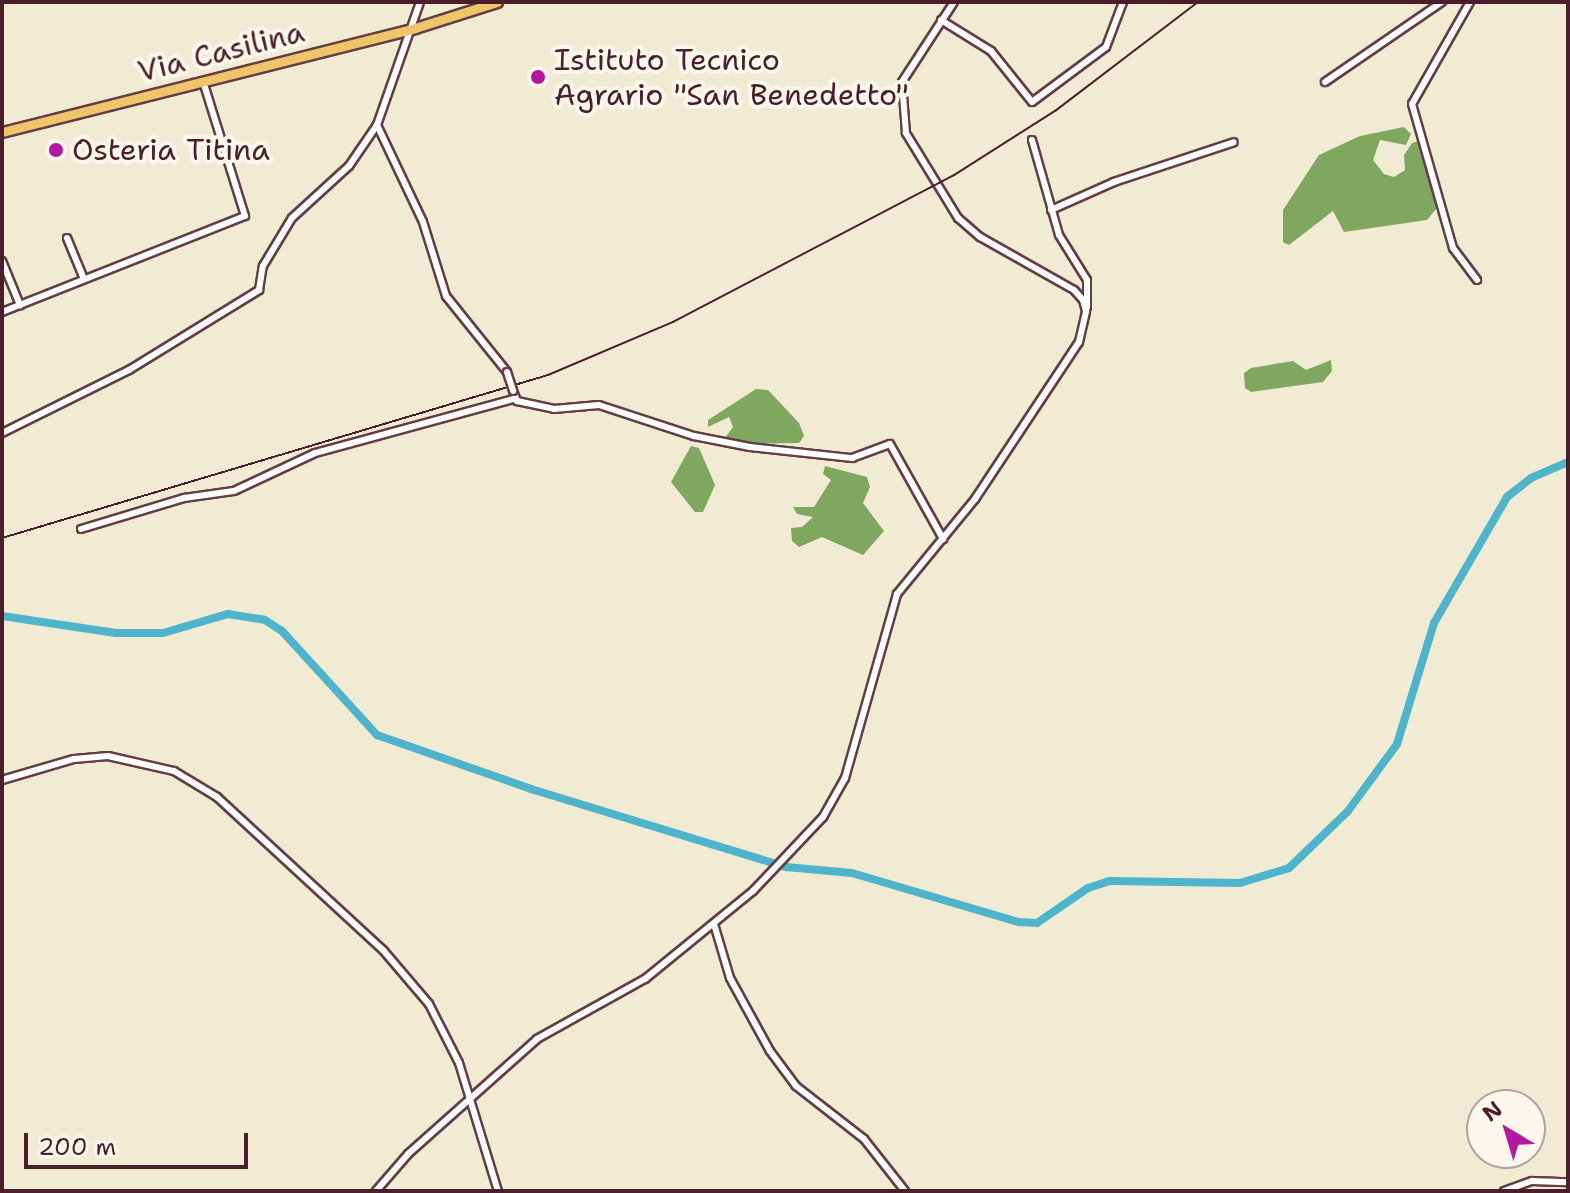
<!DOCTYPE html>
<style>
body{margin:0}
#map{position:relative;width:1570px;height:1193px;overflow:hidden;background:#f1ebd3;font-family:"Shantell Sans",sans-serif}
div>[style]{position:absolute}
.forest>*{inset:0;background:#7fa75f}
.canal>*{height:8px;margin:-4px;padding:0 4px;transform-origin:4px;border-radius:4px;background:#4db4cc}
.roads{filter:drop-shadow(2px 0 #633e44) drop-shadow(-2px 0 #633e44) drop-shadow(0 2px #633e44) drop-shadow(0 -2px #633e44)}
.minor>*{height:6px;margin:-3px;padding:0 3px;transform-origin:3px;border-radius:3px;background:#fff}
.primary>*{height:9px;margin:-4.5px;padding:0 4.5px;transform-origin:4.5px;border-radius:4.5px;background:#eec569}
.rail>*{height:2px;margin:-1px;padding:0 1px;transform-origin:1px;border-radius:1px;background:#4a1f2b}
.bridges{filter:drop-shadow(2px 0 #633e44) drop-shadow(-2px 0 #633e44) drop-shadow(0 2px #633e44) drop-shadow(0 -2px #633e44)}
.minor-bridge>*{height:6px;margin:-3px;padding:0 3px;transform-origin:3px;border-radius:3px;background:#fff}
.dots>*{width:22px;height:22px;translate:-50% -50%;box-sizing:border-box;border:4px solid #fbf7ec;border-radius:50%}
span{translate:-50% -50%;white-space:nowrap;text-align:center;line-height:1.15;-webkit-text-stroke:8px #fbf7ec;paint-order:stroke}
.street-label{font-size:30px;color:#4a1f2b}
.poi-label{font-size:30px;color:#4a1f2b}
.left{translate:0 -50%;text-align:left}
.frame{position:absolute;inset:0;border:4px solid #4a1f2b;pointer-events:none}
.north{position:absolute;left:1466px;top:1089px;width:80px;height:80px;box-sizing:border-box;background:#fbf7ec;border:2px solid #b4a19f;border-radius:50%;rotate:322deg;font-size:22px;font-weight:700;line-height:32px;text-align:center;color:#4a1f2b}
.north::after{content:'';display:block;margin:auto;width:28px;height:36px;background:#b5179e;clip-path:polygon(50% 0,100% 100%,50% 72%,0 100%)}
.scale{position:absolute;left:24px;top:1133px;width:224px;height:36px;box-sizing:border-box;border:4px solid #4a1f2b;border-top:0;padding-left:10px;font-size:24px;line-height:28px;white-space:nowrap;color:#4a1f2b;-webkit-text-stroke:6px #fbf7ec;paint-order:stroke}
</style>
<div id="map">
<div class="forest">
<i style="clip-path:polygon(1404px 127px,1411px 134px,1406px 145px,1380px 140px,1373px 160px,1384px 174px,1394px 177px,1405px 170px,1404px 155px,1412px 143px,1419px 141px,1437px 208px,1427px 220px,1344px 232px,1333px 211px,1289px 245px,1283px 242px,1283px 210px,1319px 155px,1360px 136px)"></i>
<i style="clip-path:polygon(1331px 360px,1332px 371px,1323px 382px,1251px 392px,1245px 388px,1244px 373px,1251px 368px,1293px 361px,1306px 370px)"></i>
<i style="clip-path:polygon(756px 389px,768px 390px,799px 423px,804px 436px,799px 443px,739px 444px,725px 438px,733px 427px,729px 417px,708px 427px,708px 420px)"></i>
<i style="clip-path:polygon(691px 446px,699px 448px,715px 485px,703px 512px,695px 512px,671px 482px)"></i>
<i style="clip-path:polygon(825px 466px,867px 477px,870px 487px,863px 503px,884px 531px,863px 555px,822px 537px,799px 547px,792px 541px,791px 528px,802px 527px,813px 517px,797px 514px,793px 507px,814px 507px,831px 480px,823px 474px)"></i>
</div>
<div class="canal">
<i style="left:2px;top:616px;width:115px;rotate:8.5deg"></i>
<i style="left:116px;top:633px;width:47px"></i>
<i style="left:163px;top:633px;width:68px;rotate:-16.3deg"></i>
<i style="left:228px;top:614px;width:37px;rotate:9deg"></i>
<i style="left:265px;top:620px;width:20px;rotate:33deg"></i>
<i style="left:282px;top:631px;width:141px;rotate:47.6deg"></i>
<i style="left:377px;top:735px;width:163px;rotate:19.3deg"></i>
<i style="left:531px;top:789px;width:267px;rotate:17deg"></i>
<i style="left:786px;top:867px;width:66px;rotate:5.2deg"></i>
<i style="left:852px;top:873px;width:174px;rotate:16.4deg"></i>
<i style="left:1019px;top:922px;width:18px;rotate:3deg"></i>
<i style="left:1037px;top:923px;width:62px;rotate:-34.5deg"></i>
<i style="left:1088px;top:888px;width:23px;rotate:-18deg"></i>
<i style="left:1110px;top:881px;width:130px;rotate:0.9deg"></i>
<i style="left:1240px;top:883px;width:51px;rotate:-17deg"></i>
<i style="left:1289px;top:868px;width:82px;rotate:-44deg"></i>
<i style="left:1348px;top:811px;width:83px;rotate:-53.8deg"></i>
<i style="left:1397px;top:744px;width:127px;rotate:-73deg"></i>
<i style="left:1434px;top:623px;width:146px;rotate:-59.9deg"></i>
<i style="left:1507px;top:497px;width:31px;rotate:-38deg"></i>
<i style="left:1531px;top:478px;width:40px;rotate:-23.4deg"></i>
</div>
<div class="roads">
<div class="minor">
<i style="left:1470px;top:2px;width:117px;rotate:119.6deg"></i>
<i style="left:1412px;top:104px;width:150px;rotate:74.1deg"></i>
<i style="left:1453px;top:248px;width:40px;rotate:53deg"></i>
<i style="left:941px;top:20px;width:59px;rotate:31.8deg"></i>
<i style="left:991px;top:51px;width:65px;rotate:51.2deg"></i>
<i style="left:1032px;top:102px;width:92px;rotate:-36.6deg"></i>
<i style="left:1106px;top:47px;width:48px;rotate:-69.3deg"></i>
<i style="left:1325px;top:82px;width:142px;rotate:-34.4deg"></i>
<i style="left:377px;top:125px;width:107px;rotate:64.6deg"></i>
<i style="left:423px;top:222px;width:77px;rotate:72.7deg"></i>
<i style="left:446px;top:296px;width:97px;rotate:51.2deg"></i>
<i style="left:1032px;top:140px;width:99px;rotate:74.1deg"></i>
<i style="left:1059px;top:235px;width:53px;rotate:58.1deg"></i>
<i style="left:1087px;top:280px;width:27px;rotate:90deg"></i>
<i style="left:1051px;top:210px;width:69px;rotate:-24deg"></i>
<i style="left:1114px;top:182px;width:126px;rotate:-18.4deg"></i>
<i style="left:67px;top:238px;width:44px;rotate:67.5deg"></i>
<i style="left:2px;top:261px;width:48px;rotate:67.8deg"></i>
<i style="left:2px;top:312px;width:261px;rotate:-21.6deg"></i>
<i style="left:245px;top:216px;width:141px;rotate:-107.3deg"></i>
<i style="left:513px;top:391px;width:11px;rotate:68deg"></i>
<i style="left:517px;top:401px;width:38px;rotate:12deg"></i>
<i style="left:554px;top:409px;width:45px;rotate:-5.1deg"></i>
<i style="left:599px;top:405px;width:100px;rotate:18.1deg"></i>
<i style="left:694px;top:436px;width:57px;rotate:11.1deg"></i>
<i style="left:750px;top:447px;width:103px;rotate:6.2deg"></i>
<i style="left:852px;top:458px;width:40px;rotate:-20.2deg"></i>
<i style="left:890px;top:444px;width:109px;rotate:60.8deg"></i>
<i style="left:2px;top:433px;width:142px;rotate:-26.4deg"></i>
<i style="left:129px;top:370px;width:153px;rotate:-31.6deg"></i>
<i style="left:259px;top:290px;width:24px;rotate:-81deg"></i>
<i style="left:263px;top:266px;width:56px;rotate:-58.9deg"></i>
<i style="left:292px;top:218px;width:77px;rotate:-42.4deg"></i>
<i style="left:349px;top:166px;width:50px;rotate:-55.7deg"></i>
<i style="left:377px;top:125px;width:130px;rotate:-70.7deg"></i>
<i style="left:81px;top:529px;width:108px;rotate:-16.8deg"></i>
<i style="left:184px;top:498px;width:50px;rotate:-8deg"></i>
<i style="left:234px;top:491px;width:89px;rotate:-25.1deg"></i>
<i style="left:315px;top:453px;width:206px;rotate:-15.2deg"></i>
<i style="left:2px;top:780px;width:75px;rotate:-16.3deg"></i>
<i style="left:74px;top:759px;width:34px;rotate:-5deg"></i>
<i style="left:108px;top:756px;width:68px;rotate:12.8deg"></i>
<i style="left:174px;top:771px;width:50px;rotate:31.2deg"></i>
<i style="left:217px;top:797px;width:226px;rotate:42.7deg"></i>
<i style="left:383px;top:950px;width:71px;rotate:49.6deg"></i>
<i style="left:429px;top:1004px;width:66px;rotate:63deg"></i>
<i style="left:459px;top:1063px;width:134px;rotate:73.1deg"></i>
<i style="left:714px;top:924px;width:56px;rotate:73.5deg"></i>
<i style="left:730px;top:978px;width:83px;rotate:61.3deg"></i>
<i style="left:770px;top:1051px;width:44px;rotate:53.4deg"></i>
<i style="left:796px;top:1086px;width:86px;rotate:37.9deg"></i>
<i style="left:864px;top:1139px;width:66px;rotate:51.7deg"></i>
<i style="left:376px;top:1191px;width:49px;rotate:-49.1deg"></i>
<i style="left:408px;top:1154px;width:173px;rotate:-41.7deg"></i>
<i style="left:537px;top:1039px;width:124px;rotate:-29.1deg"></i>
<i style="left:645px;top:979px;width:139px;rotate:-39.2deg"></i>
<i style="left:753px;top:891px;width:102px;rotate:-46.6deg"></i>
<i style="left:823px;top:817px;width:45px;rotate:-60.6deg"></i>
<i style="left:845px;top:778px;width:191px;rotate:-74.2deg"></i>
<i style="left:897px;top:594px;width:123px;rotate:-50.6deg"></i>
<i style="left:975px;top:499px;width:188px;rotate:-56.5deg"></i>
<i style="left:1079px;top:342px;width:32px;rotate:-77deg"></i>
<i style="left:1086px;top:311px;width:11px;rotate:-105deg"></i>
<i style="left:1083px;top:300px;width:13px;rotate:-132deg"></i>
<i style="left:1074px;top:290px;width:108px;rotate:-150.6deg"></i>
<i style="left:980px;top:237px;width:29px;rotate:-139deg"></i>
<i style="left:958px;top:218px;width:100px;rotate:-121.5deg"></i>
<i style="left:906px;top:133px;width:51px;rotate:-94.5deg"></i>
<i style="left:902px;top:82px;width:95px;rotate:-57deg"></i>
<i style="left:1504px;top:1191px;width:30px;rotate:-20deg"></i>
<i style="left:1532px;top:1181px;width:36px;rotate:2deg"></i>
</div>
<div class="primary">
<i style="left:2px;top:132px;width:426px;rotate:-14.1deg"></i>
<i style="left:415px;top:28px;width:86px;rotate:-17.6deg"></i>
</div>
</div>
<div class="rail">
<i style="left:2px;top:538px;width:570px;rotate:-16.62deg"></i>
<i style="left:548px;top:375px;width:136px;rotate:-23deg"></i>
<i style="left:673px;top:322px;width:317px;rotate:-27.6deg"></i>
<i style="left:954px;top:175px;width:120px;rotate:-32.4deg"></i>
<i style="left:1055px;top:111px;width:180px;rotate:-37.3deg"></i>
</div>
<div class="bridges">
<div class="minor-bridge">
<i style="left:507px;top:372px;width:20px;rotate:72deg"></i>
</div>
</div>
<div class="dots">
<i style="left:538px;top:77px;background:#b5179e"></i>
<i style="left:56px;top:150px;background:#b5179e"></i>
</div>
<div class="street-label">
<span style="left:221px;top:52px;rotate:-14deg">Via Casilina</span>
</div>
<div class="poi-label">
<span class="left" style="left:554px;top:77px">Istituto Tecnico<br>Agrario "San Benedetto"</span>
<span class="left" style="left:72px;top:150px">Osteria Titina</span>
</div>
<div class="frame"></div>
<div class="north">N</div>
<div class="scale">200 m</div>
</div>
